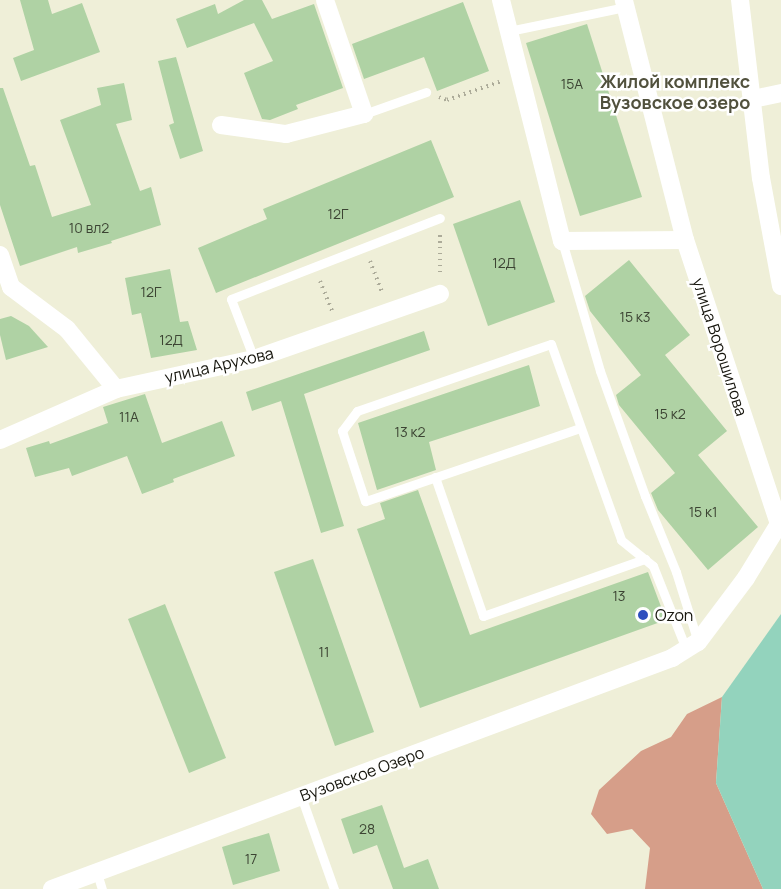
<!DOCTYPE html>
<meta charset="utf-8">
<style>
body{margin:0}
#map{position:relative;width:781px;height:889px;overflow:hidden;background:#efefd8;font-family:Manrope,sans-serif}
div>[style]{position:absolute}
.forest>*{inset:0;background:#d69e89}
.water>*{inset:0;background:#93d3bd}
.building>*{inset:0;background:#afd2a4}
.path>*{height:4px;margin-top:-2px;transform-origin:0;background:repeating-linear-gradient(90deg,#acab99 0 1.5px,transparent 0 6px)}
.service>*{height:9px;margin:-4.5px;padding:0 4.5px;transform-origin:4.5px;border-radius:4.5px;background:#fff}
.minor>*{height:18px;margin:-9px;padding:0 9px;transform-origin:9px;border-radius:9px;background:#fff}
.dots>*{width:16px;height:16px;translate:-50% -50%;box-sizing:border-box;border:3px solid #fff;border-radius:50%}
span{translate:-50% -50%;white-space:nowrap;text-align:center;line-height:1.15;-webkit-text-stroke:5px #fff;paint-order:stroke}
.number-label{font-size:14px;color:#3c4433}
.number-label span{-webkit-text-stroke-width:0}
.street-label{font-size:16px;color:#16150d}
.poi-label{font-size:16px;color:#16150d}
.left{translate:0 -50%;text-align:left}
.neighbourhood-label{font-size:18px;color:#51513d;font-weight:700}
</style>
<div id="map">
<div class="forest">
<i style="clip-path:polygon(722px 697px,716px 783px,763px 889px,645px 889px,650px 848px,632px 829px,607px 834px,591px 814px,599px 790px,641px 751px,671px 737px,687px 714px)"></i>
</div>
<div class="water">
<i style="clip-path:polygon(781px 614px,781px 889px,763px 889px,716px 783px,722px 697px)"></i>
</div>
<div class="building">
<i style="clip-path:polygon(20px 0,48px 0,52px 14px,82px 3px,100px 52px,21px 81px,13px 58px,34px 50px)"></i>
<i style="clip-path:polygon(244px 0,262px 0,272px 19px,314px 4px,343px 88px,296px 105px,298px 109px,270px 120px,262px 119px,244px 73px,273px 61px,254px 23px,187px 48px,176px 19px,215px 4px,218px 14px)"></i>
<i style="clip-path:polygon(463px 2px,489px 71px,437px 91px,424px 57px,364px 79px,352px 44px)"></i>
<i style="clip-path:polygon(587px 24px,642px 197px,580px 216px,526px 43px)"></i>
<i style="clip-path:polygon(176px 57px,203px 151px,180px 159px,169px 125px,174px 123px,158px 61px)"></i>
<i style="clip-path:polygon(124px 83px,132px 120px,116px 124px,140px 191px,151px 187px,161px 225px,111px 241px,112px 243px,78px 253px,77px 247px,20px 266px,0 205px,0 88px,3px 88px,30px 166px,35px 165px,52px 217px,91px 205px,60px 120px,101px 105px,97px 88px)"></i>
<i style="clip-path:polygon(431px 140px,454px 197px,216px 293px,198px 248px,267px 219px,263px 209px)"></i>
<i style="clip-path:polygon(520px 200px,555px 302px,488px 326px,453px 224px)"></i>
<i style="clip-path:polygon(629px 260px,690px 335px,665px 355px,727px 431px,698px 455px,758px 527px,708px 570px,658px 510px,651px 493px,675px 473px,619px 405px,616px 395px,641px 375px,590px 311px,585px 296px)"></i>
<i style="clip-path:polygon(170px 269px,180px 322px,188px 321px,197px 350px,151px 358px,141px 313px,132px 315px,125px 278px)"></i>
<i style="clip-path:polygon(11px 316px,29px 326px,48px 347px,6px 360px,0 335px,0 319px)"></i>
<i style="clip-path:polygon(424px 331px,430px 350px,304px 394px,344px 526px,321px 533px,281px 401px,252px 411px,246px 392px)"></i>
<i style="clip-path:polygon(529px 365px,540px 406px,429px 442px,436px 470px,377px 490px,358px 423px)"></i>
<i style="clip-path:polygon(145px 394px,162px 443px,222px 421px,235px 456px,173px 479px,174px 482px,142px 494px,127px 456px,72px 476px,69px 468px,35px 477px,26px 448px,49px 441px,50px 444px,108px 423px,103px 407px)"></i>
<i style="clip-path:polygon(418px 490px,470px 635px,648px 572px,666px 620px,420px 708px,357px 529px,385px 519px,380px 503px)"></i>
<i style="clip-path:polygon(313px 559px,374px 732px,335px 746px,274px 572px)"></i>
<i style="clip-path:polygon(165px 604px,226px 758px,189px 773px,128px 619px)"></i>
<i style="clip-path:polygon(382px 805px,404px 868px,428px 859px,439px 889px,393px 889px,377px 845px,353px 854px,341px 819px)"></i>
<i style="clip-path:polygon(269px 833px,280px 871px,233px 885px,222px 847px)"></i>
</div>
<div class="path">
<i style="left:439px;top:97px;width:9px;rotate:21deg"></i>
<i style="left:447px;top:100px;width:58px;rotate:-19.1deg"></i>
<i style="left:440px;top:235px;width:40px;rotate:90deg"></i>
<i style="left:370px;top:261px;width:34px;rotate:69deg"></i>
<i style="left:320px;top:281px;width:32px;rotate:68deg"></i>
</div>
<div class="service">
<i style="left:509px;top:31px;width:118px;rotate:-11.7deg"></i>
<i style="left:364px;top:114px;width:66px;rotate:-19.5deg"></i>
<i style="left:562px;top:241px;width:135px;rotate:73.7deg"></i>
<i style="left:600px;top:371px;width:133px;rotate:70.2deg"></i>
<i style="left:645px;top:496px;width:82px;rotate:67.8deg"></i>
<i style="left:676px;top:572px;width:73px;rotate:72.6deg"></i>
<i style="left:254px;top:359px;width:64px;rotate:-111deg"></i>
<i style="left:231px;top:299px;width:224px;rotate:-21.2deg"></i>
<i style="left:580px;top:428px;width:227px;rotate:161.2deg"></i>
<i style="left:365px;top:501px;width:74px;rotate:-108.2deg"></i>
<i style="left:342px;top:431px;width:25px;rotate:-53deg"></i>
<i style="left:357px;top:411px;width:205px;rotate:-19.1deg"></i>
<i style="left:551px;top:344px;width:208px;rotate:70.3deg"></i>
<i style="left:621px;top:540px;width:41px;rotate:39.1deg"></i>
<i style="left:653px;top:566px;width:89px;rotate:68.3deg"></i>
<i style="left:435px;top:477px;width:147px;rotate:70.9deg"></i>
<i style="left:483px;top:616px;width:172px;rotate:-19.4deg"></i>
<i style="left:301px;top:796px;width:99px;rotate:70.5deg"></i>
<i style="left:97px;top:873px;width:17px;rotate:73deg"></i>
</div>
<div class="minor">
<i style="left:501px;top:0;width:249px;rotate:75.8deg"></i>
<i style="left:562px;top:241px;width:123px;rotate:-0.5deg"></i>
<i style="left:740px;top:0;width:179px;rotate:83.3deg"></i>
<i style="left:761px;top:178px;width:110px;rotate:79.5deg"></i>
<i style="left:753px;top:99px;width:29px;rotate:-12deg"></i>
<i style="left:221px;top:125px;width:66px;rotate:7.9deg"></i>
<i style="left:286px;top:134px;width:81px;rotate:-14.4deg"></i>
<i style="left:364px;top:114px;width:120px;rotate:-108.9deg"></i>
<i style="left:0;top:255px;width:34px;rotate:71deg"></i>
<i style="left:11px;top:287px;width:70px;rotate:36.9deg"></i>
<i style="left:67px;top:329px;width:77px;rotate:50.8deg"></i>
<i style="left:0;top:440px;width:127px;rotate:-23.7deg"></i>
<i style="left:116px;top:389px;width:141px;rotate:-12.3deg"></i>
<i style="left:254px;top:359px;width:197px;rotate:-19.3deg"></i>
<i style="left:52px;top:889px;width:662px;rotate:-20.43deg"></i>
<i style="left:672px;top:658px;width:31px;rotate:-32deg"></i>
<i style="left:698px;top:642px;width:80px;rotate:-53.1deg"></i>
<i style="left:746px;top:578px;width:63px;rotate:-58.6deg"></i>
<i style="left:779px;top:524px;width:299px;rotate:-108.3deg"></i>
<i style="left:685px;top:240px;width:248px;rotate:-104.3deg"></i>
</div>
<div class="dots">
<i style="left:643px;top:615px;background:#2d4ebe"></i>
</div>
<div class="number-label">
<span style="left:572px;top:84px">15А</span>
<span style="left:338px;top:214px">12Г</span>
<span style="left:89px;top:228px">10 вл2</span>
<span style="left:504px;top:263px">12Д</span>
<span style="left:151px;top:292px">12Г</span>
<span style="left:635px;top:317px">15 к3</span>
<span style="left:171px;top:340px">12Д</span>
<span style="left:670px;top:414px">15 к2</span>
<span style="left:129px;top:417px">11А</span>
<span style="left:410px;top:432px">13 к2</span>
<span style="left:703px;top:512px">15 к1</span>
<span style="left:619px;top:596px">13</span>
<span style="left:324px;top:652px">11</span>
<span style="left:367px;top:829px">28</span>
<span style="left:251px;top:859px">17</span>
</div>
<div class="street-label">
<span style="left:720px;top:347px;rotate:72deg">улица Ворошилова</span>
<span style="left:219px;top:365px;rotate:-13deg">улица Арухова</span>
<span style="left:362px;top:774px;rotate:-20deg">Вузовское Озеро</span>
</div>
<div class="poi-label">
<span class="left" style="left:655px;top:615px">Ozon</span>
</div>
<div class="neighbourhood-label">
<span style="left:675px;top:92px">Жилой комплекс<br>Вузовское озеро</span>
</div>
</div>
